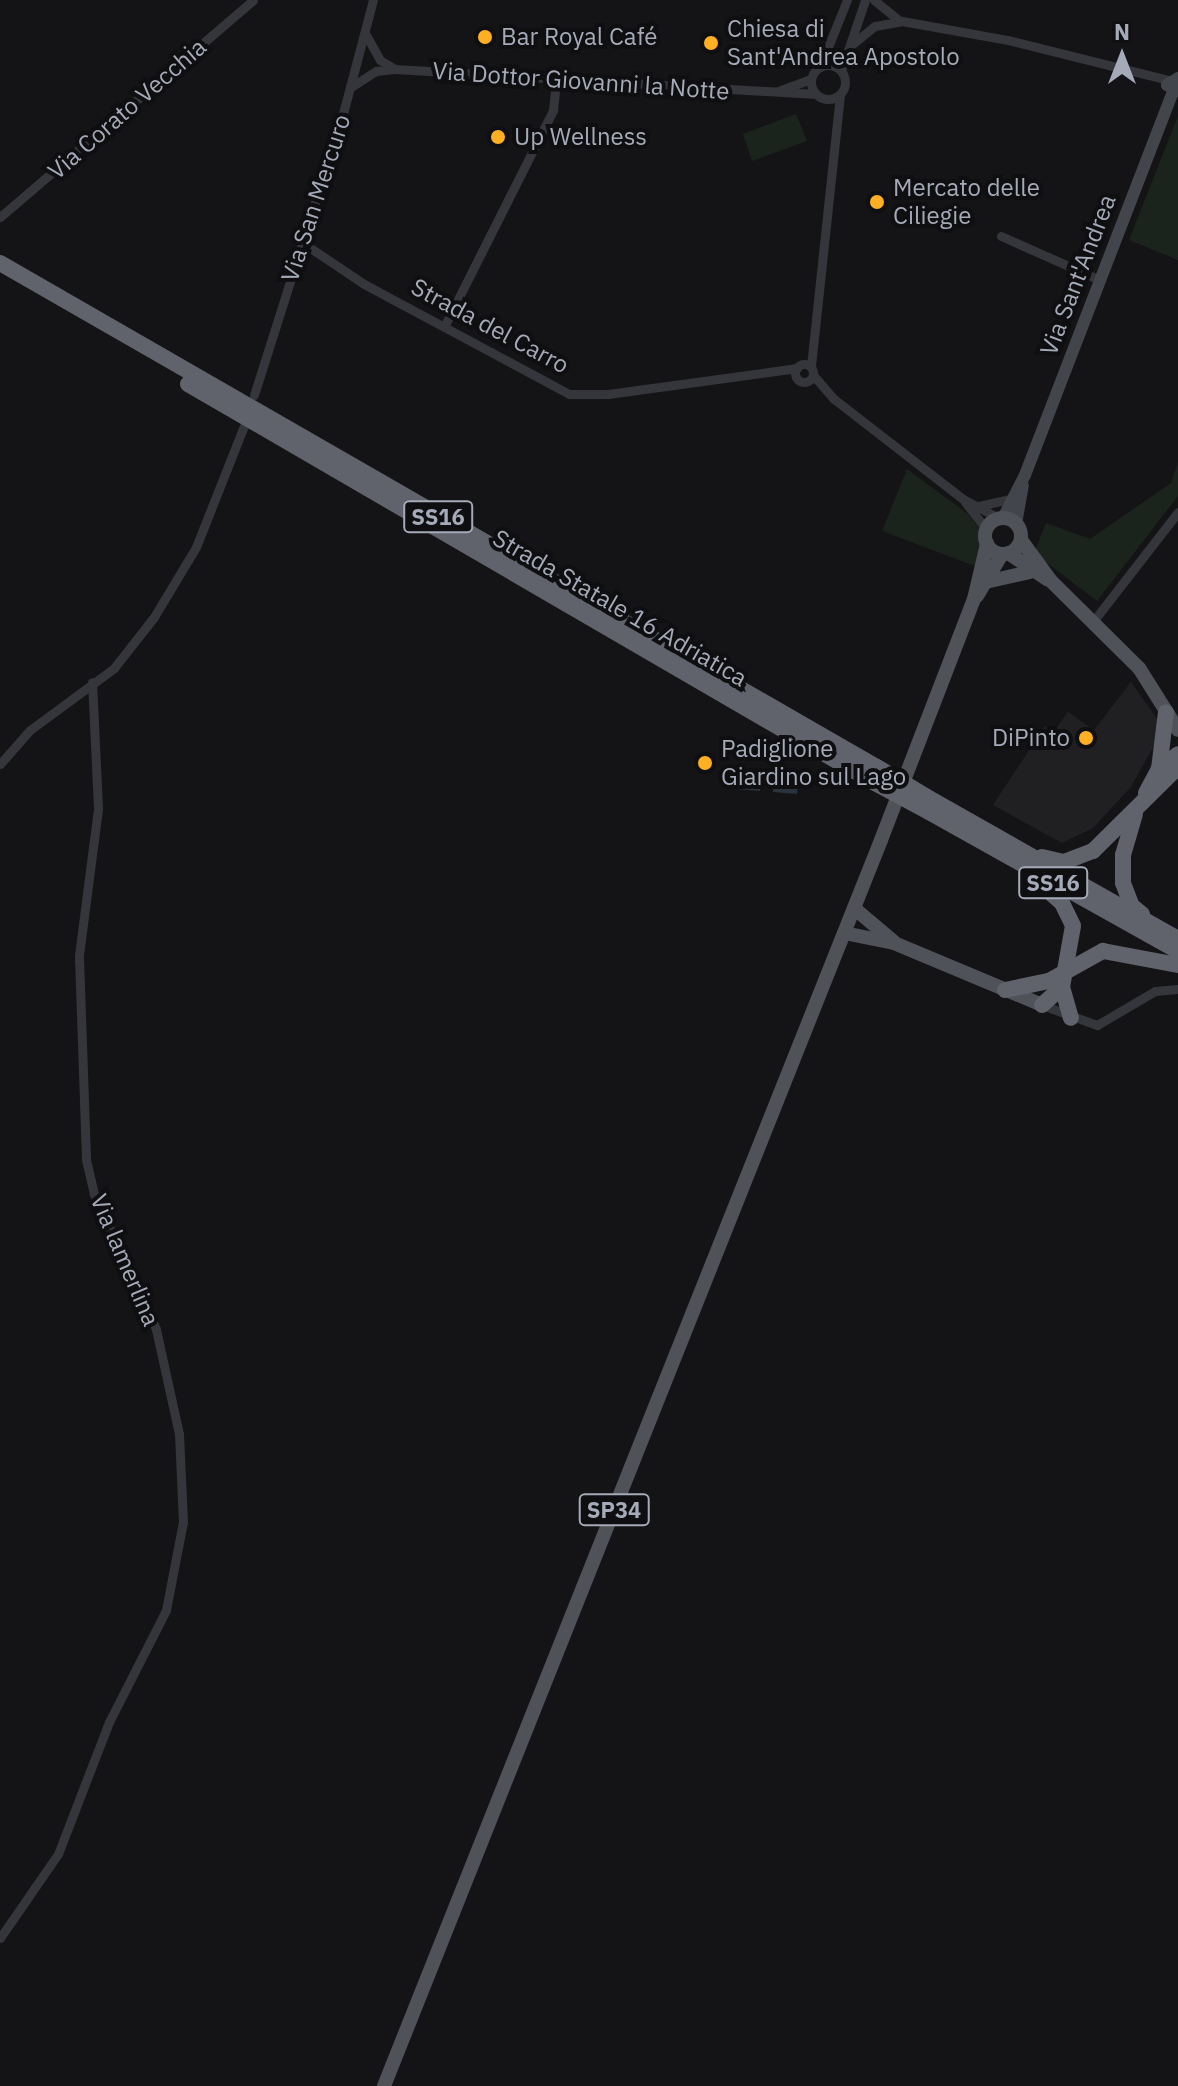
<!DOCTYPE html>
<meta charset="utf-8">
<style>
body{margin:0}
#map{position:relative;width:1178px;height:2086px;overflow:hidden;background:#141416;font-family:"IBM Plex Sans",sans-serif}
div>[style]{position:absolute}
.built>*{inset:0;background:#202023}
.green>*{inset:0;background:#1b241c}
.water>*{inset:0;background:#29333b}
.street>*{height:9px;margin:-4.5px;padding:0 4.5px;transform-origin:4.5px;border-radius:4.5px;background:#34363b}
.street>.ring{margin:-4.5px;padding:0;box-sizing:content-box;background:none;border:9px solid #34363b;border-radius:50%}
.secondary>*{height:12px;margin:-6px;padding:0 6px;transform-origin:6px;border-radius:6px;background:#42454b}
.primary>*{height:14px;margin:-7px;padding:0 7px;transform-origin:7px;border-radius:7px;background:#50525a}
.primary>.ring{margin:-7px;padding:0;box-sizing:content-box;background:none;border:14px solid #50525a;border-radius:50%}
.highway>*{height:16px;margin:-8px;padding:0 8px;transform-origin:8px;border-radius:8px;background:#60636c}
.highway-bridge>*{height:16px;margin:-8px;padding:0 8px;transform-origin:8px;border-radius:8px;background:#60636c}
.dots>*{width:22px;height:22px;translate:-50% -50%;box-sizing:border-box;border:4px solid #0f0f11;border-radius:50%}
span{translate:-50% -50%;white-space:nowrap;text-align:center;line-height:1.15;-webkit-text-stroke:8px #0f0f11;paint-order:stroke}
.shield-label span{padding:2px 6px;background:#0f0f11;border:2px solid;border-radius:6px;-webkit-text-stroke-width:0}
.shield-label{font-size:22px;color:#a4aab7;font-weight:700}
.poi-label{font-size:24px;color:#a4aab7}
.left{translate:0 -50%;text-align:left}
.right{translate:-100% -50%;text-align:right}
.street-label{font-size:24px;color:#a4aab7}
.north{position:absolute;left:1082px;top:16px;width:80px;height:80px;-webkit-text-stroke:6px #0f0f11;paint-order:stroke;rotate:0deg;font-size:22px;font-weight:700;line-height:32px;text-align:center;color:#a4aab7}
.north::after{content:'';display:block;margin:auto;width:28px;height:36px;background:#a4aab7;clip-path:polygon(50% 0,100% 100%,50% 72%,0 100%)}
</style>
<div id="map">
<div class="built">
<i style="clip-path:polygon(1131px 682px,1158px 720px,1156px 742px,1131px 787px,1093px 828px,1062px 843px,993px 805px,1045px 726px,1054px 731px,1068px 712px,1094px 730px)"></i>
</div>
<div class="green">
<i style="clip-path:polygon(796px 114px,807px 141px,752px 161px,743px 134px)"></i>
<i style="clip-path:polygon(1178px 116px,1178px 260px,1129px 240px)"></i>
<i style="clip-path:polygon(1178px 462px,1178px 496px,1097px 601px,1034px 553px,1046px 523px,1090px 539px,1171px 483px)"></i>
<i style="clip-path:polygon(907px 469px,968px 514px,979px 528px,981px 549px,975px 566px,882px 531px)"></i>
</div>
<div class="water">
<i style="clip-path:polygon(738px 779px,761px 781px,760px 791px,737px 789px)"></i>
<i style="clip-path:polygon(774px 782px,798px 784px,797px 794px,773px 792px)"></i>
</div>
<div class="street">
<i style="left:874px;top:0;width:32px;rotate:39deg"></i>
<i style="left:365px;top:33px;width:31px;rotate:61deg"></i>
<i style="left:380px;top:60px;width:17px;rotate:31deg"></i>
<i style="left:850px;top:46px;width:32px;rotate:-39deg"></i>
<i style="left:875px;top:26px;width:27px;rotate:-10deg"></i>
<i style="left:902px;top:21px;width:108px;rotate:10.2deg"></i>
<i style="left:1008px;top:40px;width:166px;rotate:14deg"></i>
<i class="ring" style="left:811px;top:65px;width:25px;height:25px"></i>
<i style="left:820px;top:67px;width:72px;rotate:-68.1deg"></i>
<i style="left:841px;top:71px;width:75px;rotate:-71.3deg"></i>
<i style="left:351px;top:87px;width:30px;rotate:-33deg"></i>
<i style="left:376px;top:71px;width:19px;rotate:-6deg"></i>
<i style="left:395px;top:69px;width:422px;rotate:3.4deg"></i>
<i style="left:778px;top:91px;width:35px;rotate:-20deg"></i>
<i style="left:0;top:217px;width:333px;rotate:-40.6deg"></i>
<i style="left:1001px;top:236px;width:108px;rotate:24deg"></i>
<i style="left:303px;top:243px;width:73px;rotate:33.9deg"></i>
<i style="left:364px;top:284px;width:233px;rotate:28.2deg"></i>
<i style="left:569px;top:394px;width:39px"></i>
<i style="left:608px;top:394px;width:191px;rotate:-7.8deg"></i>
<i style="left:445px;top:325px;width:241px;rotate:-63.3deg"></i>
<i style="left:553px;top:110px;width:29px;rotate:-84deg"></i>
<i class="ring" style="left:795px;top:364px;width:9px;height:9px"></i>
<i style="left:811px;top:366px;width:273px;rotate:-83.9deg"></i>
<i style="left:813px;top:375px;width:32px;rotate:49deg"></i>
<i style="left:834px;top:399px;width:163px;rotate:37.8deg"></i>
<i style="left:963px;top:499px;width:40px;rotate:28deg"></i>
<i style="left:254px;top:395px;width:287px;rotate:-72.4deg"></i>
<i style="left:341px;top:121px;width:125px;rotate:-75.2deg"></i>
<i style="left:965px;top:502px;width:34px;rotate:52deg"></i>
<i style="left:979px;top:506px;width:32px;rotate:-13deg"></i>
<i style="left:1095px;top:619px;width:135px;rotate:-52.2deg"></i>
<i style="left:0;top:764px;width:45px;rotate:-48.6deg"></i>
<i style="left:30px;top:730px;width:104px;rotate:-36.4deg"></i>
<i style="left:114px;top:668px;width:65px;rotate:-51.9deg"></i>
<i style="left:154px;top:617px;width:82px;rotate:-59deg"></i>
<i style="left:196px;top:547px;width:130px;rotate:-68.4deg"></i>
<i style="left:1042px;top:1005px;width:59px;rotate:20deg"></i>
<i style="left:1097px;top:1025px;width:67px;rotate:-30.4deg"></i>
<i style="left:1155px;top:991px;width:23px;rotate:-5deg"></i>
<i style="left:0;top:1938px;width:102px;rotate:-55.4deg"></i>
<i style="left:58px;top:1854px;width:142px;rotate:-68.9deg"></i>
<i style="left:109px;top:1722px;width:126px;rotate:-63deg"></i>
<i style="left:166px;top:1610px;width:90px;rotate:-79.1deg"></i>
<i style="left:183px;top:1522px;width:88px;rotate:-92.6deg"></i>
<i style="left:179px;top:1434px;width:107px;rotate:-102.4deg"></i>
<i style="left:156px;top:1329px;width:149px;rotate:-114.7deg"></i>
<i style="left:94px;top:1194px;width:37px;rotate:-103deg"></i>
<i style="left:86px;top:1158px;width:203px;rotate:-92deg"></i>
<i style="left:79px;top:955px;width:148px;rotate:-82.6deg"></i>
<i style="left:98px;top:808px;width:126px;rotate:-92.7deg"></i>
</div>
<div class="secondary">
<i style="left:1178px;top:78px;width:13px;rotate:148deg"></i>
<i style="left:1167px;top:85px;width:13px;rotate:29deg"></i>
<i style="left:1003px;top:518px;width:48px;rotate:-62.9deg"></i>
<i style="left:1025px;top:475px;width:411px;rotate:-68.9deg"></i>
<i style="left:1016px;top:524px;width:39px;rotate:-80deg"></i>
</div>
<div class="primary">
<i class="ring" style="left:985px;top:518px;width:22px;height:22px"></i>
<i style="left:1021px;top:540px;width:51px;rotate:53.8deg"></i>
<i style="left:1051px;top:581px;width:124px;rotate:44.7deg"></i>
<i style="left:1139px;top:668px;width:73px;rotate:57.8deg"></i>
<i style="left:1008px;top:553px;width:47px;rotate:33.7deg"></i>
<i style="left:990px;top:581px;width:41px;rotate:-12.7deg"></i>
<i style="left:977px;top:596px;width:49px;rotate:-59.2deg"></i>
<i style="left:854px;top:908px;width:52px;rotate:40.4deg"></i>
<i style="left:844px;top:933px;width:51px;rotate:11.3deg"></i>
<i style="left:894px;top:943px;width:160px;rotate:22.7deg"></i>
<i style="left:384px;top:2086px;width:1341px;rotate:-68.25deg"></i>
<i style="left:881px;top:840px;width:258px;rotate:-68.9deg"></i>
<i style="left:974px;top:599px;width:57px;rotate:-76.7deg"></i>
</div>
<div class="highway">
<i style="left:0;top:263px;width:1012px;rotate:29.89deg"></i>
<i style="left:188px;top:384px;width:792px;rotate:30.16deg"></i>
<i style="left:1159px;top:769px;width:57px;rotate:-83deg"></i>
<i style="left:1146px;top:793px;width:27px;rotate:-62deg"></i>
<i style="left:1159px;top:769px;width:24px;rotate:-38deg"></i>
<i style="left:934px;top:801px;width:280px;rotate:29.5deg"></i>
<i style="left:929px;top:812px;width:285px;rotate:29.2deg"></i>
<i style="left:1135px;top:814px;width:43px;rotate:106.3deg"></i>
<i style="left:1123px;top:855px;width:28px;rotate:90deg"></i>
<i style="left:1123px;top:883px;width:25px;rotate:69deg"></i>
<i style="left:1132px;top:906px;width:13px;rotate:39deg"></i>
<i style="left:1042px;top:857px;width:23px;rotate:13deg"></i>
<i style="left:1064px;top:862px;width:31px;rotate:-21deg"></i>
<i style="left:1093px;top:851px;width:120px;rotate:-44.7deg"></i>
<i style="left:1045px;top:888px;width:23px;rotate:41deg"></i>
<i style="left:1062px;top:903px;width:25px;rotate:64deg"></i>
<i style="left:1073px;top:926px;width:62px;rotate:100.2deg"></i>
<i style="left:1062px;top:987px;width:32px;rotate:74deg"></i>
<i style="left:1005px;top:990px;width:45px;rotate:-11.6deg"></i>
<i style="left:1049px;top:981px;width:62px;rotate:-29.1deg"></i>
<i style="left:1103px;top:951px;width:76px;rotate:10.6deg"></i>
<i style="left:1042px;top:1005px;width:27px;rotate:-42deg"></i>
</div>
<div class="highway-bridge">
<i style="left:877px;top:767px;width:66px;rotate:30.8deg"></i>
<i style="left:873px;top:782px;width:64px;rotate:28.2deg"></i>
</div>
<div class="dots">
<i style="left:485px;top:37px;background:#ffb022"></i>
<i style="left:711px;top:43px;background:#ffb022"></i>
<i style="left:498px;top:137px;background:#ffb022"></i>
<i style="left:877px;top:202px;background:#ffb022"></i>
<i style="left:1086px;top:738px;background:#ffb022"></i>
<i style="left:705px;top:763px;background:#ffb022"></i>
</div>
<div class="shield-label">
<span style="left:438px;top:517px">SS16</span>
<span style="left:1053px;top:883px">SS16</span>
<span style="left:614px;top:1510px">SP34</span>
</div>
<div class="poi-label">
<span class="left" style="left:727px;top:43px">Chiesa di<br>Sant'Andrea Apostolo</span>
<span class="left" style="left:501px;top:37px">Bar Royal Café</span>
<span class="left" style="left:514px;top:137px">Up Wellness</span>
<span class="left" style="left:893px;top:202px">Mercato delle<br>Ciliegie</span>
<span class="right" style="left:1070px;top:738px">DiPinto</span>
<span class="left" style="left:721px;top:763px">Padiglione<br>Giardino sul Lago</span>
</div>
<div class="street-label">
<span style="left:581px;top:81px;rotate:4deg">Via Dottor Giovanni la Notte</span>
<span style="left:127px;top:109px;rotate:-41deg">Via Corato Vecchia</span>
<span style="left:316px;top:198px;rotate:-72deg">Via San Mercuro</span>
<span style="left:1078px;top:275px;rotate:-69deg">Via Sant'Andrea</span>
<span style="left:490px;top:326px;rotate:28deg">Strada del Carro</span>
<span style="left:620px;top:608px;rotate:30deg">Strada Statale 16 Adriatica</span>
<span style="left:125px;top:1260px;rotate:67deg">Via lamerlina</span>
</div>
<div class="north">N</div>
</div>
